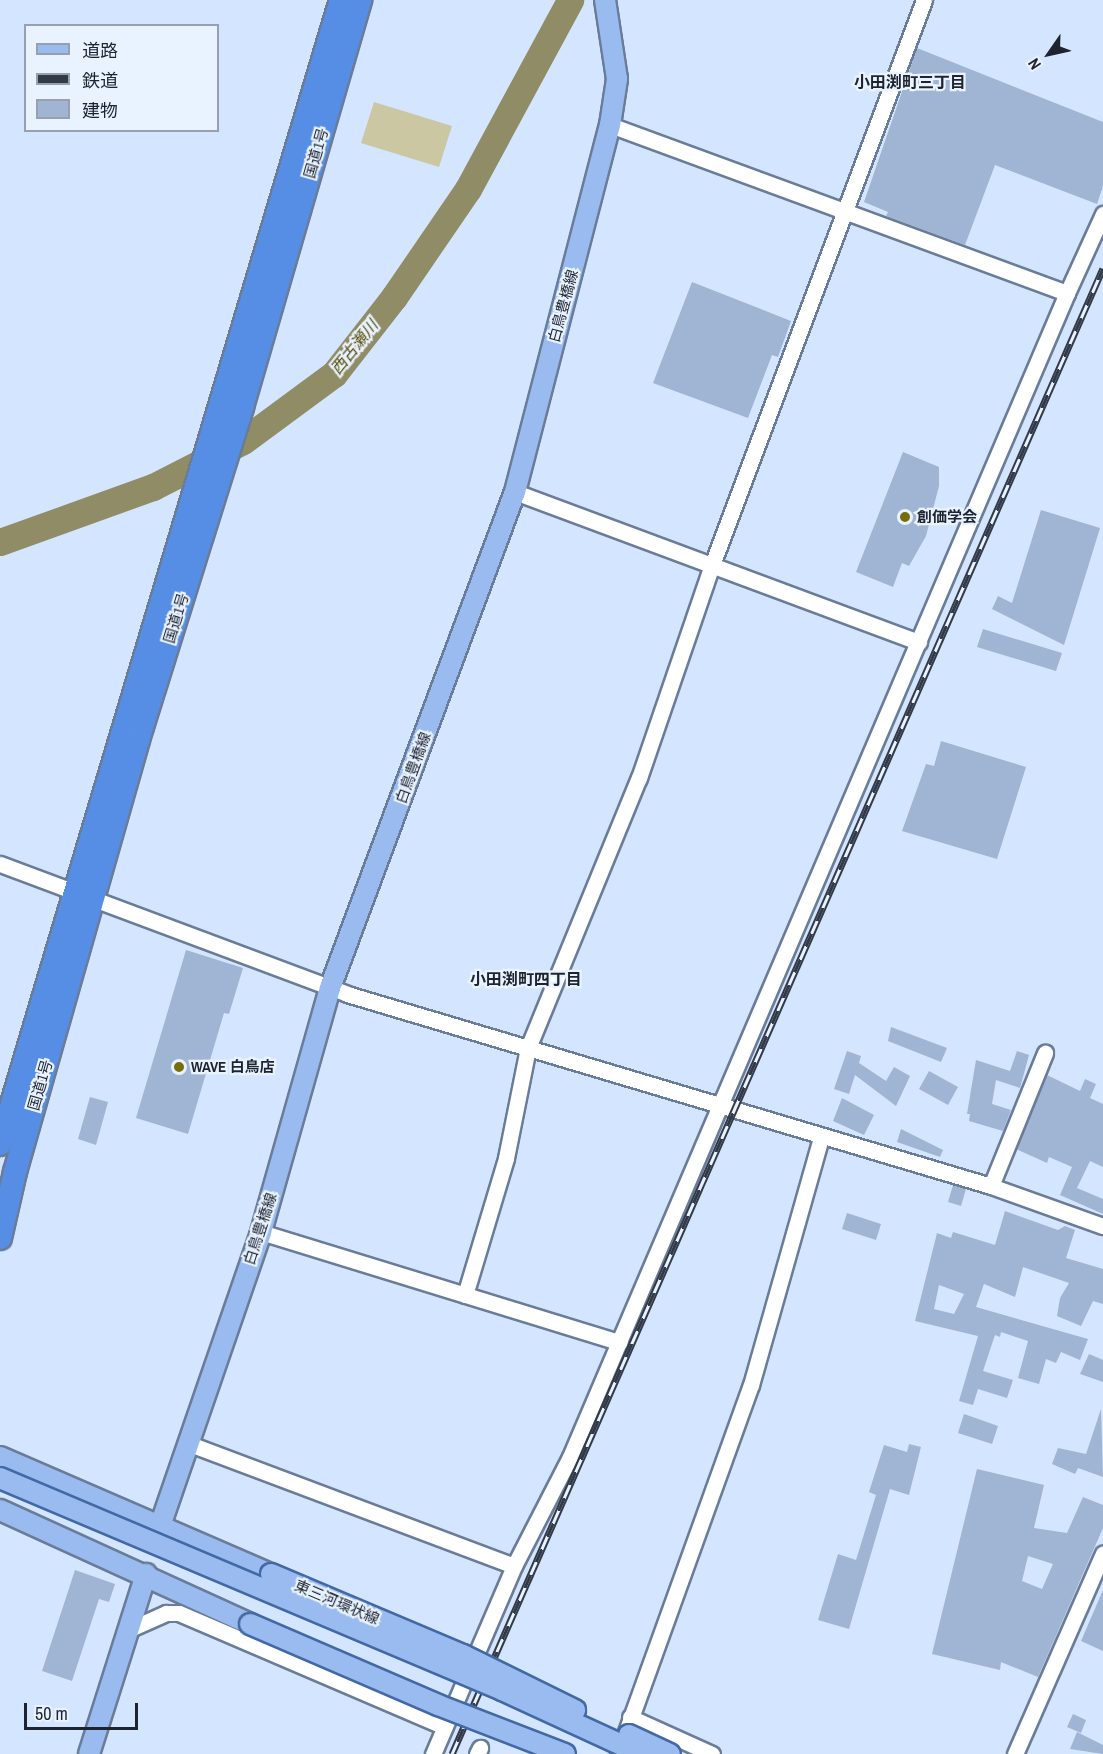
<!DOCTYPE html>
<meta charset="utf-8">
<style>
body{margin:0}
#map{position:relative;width:1103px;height:1754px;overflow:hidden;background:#d4e5ff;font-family:"Archivo Narrow","Noto Sans JP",sans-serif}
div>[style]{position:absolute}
.green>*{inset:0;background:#cac7a2}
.river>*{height:27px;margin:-13.5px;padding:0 13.5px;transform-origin:13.5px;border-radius:13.5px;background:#908d66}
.building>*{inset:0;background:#a0b4d3}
.roads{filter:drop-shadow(2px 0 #697c98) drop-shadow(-2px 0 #697c98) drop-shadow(0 2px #697c98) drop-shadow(0 -2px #697c98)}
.minor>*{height:15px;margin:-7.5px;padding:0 7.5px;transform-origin:7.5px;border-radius:7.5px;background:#fff}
.major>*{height:20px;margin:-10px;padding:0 10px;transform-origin:10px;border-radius:10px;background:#9abbef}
.highway>*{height:22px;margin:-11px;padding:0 11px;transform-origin:11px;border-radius:11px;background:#568ee5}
.rail>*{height:7px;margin-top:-3.5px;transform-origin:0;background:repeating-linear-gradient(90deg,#e9f2ff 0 14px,#323a48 0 28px);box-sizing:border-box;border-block:2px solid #323a48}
.bridges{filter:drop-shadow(2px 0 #4269a6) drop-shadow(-2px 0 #4269a6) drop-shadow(0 2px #4269a6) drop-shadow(0 -2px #4269a6)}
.major-bridge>*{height:20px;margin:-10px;padding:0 10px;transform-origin:10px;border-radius:10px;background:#9abbef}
.dots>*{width:16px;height:16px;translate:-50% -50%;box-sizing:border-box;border:3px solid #e9f2ff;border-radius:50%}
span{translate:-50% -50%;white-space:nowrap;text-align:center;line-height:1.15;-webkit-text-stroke:4.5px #e9f2ff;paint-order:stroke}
.street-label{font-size:15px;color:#1d2430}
.poi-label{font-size:15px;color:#1d2430;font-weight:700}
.left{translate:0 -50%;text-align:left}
.neighbourhood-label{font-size:16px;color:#1d2430;font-weight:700}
.water-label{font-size:16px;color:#58510b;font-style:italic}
.legend{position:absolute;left:24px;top:24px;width:195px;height:108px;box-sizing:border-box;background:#e9f2ff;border:2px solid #97a0ac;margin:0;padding:8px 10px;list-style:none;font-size:18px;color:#1d2430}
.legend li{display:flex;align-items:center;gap:12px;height:30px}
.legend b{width:30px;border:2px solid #97a0ac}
.north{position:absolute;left:1019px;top:24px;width:60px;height:60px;-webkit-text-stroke:4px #e9f2ff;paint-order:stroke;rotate:236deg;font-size:16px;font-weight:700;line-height:24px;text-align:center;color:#1d2430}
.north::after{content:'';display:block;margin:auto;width:21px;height:27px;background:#1d2430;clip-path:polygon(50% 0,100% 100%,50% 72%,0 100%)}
.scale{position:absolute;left:24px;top:1703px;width:114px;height:27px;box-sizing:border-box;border:3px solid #1d2430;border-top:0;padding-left:8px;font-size:18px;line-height:21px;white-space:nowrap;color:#1d2430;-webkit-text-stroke:4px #e9f2ff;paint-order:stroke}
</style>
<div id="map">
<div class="green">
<i style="clip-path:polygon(374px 102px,452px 126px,439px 167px,361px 143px)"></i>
</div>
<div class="river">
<i style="left:0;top:542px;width:163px;rotate:-19.8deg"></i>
<i style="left:153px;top:487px;width:101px;rotate:-27.1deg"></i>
<i style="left:243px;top:441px;width:113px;rotate:-36.4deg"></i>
<i style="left:334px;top:374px;width:98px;rotate:-52.1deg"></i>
<i style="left:394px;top:297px;width:131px;rotate:-55.6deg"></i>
<i style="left:468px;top:189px;width:215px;rotate:-61.6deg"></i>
</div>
<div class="building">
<i style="clip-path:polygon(917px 48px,1103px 122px,1103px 186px,1097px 204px,995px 165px,965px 245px,886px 216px,888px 212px,864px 202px)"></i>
<i style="clip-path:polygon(692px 282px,791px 321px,778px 357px,772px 355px,748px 418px,653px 383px)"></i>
<i style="clip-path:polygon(903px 452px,939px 467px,939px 486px,926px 536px,909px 566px,902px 563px,893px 587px,856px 572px)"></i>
<i style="clip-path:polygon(1041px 510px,1100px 528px,1064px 645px,992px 609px,998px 596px,1012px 603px)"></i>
<i style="clip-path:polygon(983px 629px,1062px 653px,1056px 671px,977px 647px)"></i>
<i style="clip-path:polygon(941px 741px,1026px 767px,997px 859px,902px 831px,926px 764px,934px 766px)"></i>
<i style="clip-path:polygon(186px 950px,243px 968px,229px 1014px,224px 1013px,188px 1134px,136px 1118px)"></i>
<i style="clip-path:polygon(891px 1027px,947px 1048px,941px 1062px,888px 1041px)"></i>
<i style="clip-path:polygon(847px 1051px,861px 1056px,859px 1063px,886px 1081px,894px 1067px,910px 1076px,896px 1106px,855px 1075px,849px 1094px,834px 1089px)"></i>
<i style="clip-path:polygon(1017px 1051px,1029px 1055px,1020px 1088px,996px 1080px,992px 1104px,1011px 1110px,1003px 1131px,969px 1121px,970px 1114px,967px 1114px,976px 1060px,1010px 1071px)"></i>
<i style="clip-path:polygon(929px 1071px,958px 1087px,948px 1105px,919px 1089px)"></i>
<i style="clip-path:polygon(1047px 1075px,1080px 1091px,1085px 1079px,1096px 1084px,1090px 1098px,1103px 1104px,1103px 1167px,1090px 1161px,1077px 1188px,1103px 1199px,1103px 1214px,1060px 1195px,1072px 1167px,1049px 1157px,1047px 1163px,1016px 1149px)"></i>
<i style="clip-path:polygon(90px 1097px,108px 1102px,96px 1145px,78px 1139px)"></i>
<i style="clip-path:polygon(842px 1098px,874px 1115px,864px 1135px,833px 1121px)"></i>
<i style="clip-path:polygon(901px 1129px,943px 1150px,940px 1157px,897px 1142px)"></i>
<i style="clip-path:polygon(953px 1185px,966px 1189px,961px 1206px,948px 1202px)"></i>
<i style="clip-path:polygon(evenodd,1005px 1211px,1058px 1230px,1065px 1226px,1075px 1230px,1066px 1258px,1103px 1269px,1103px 1304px,1093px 1301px,1081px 1326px,1057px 1316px,1060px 1298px,1069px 1283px,1023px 1267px,1015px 1297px,984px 1284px,976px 1307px,1088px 1339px,1080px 1360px,1061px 1352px,1056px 1363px,1046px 1359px,1039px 1384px,1018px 1378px,1028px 1341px,1001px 1332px,1000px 1337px,995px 1335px,983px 1371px,1013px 1380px,1007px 1398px,978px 1389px,973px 1405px,959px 1401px,978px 1336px,915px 1321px,937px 1233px,951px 1238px,953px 1232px,995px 1245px,1005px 1211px,939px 1285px,964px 1294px,954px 1314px,934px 1309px,939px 1285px)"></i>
<i style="clip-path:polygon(847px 1213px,881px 1224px,876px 1240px,842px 1229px)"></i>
<i style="clip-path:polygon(1089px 1354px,1103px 1360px,1103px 1382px,1080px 1374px)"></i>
<i style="clip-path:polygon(1101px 1409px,1103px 1477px,1078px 1468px,1075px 1474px,1052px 1464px,1058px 1448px,1086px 1454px)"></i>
<i style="clip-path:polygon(964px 1414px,998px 1426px,992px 1444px,958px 1433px)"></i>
<i style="clip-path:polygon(909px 1444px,921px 1447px,909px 1495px,890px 1489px,849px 1629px,818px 1620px,838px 1554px,856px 1560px,876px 1495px,869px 1492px,884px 1445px,907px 1452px)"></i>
<i style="clip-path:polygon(evenodd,977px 1469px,1044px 1485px,1034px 1528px,1067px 1533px,1083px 1497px,1103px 1505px,1103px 1528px,1038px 1677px,1001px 1662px,1000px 1670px,932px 1654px,977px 1469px,1028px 1556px,1053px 1564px,1042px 1589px,1022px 1581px,1028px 1556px)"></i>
<i style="clip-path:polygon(75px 1570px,115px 1584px,109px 1602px,99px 1599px,72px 1681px,42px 1671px)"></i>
<i style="clip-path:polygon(1103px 1590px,1103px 1651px,1081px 1641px)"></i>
<i style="clip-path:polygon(1073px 1714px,1086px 1720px,1081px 1733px,1067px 1727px)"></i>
<i style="clip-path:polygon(1077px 1732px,1103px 1745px,1103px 1754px,1070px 1749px)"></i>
</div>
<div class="roads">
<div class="minor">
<i style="left:610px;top:125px;width:487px;rotate:20.2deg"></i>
<i style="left:1067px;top:293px;width:1141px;rotate:113.13deg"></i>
<i style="left:1067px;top:293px;width:87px;rotate:-65.5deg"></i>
<i style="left:515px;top:492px;width:431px;rotate:20.4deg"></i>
<i style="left:0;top:864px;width:371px;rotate:20.5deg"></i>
<i style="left:347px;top:994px;width:672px;rotate:16.6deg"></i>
<i style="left:991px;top:1186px;width:119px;rotate:19.7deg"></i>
<i style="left:991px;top:1186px;width:144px;rotate:-67.9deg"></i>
<i style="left:261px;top:1232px;width:375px;rotate:17.1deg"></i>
<i style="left:619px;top:1342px;width:125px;rotate:113.1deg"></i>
<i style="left:570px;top:1457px;width:123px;rotate:117.2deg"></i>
<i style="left:465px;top:1295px;width:143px;rotate:-73.3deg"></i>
<i style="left:506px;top:1158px;width:112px;rotate:-78.7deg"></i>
<i style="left:528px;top:1048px;width:292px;rotate:-67.7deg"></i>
<i style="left:639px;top:778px;width:225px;rotate:-71.1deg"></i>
<i style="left:712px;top:565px;width:603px;rotate:-69.43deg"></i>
<i style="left:187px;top:1443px;width:349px;rotate:20.6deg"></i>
<i style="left:514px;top:1566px;width:205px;rotate:113.3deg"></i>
<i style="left:128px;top:1630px;width:42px;rotate:-24.1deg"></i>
<i style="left:166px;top:1613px;width:13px"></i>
<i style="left:179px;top:1613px;width:289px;rotate:23.2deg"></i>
<i style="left:630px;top:1717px;width:90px;rotate:24.3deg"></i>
<i style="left:477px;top:1754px;width:7px;rotate:-63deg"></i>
<i style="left:618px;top:1754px;width:392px;rotate:-70.2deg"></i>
<i style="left:751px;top:1385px;width:258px;rotate:-74.2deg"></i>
<i style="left:1015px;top:1754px;width:219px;rotate:-66.3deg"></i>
</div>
<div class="major">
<i style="left:0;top:1457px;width:295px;rotate:23.4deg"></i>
<i style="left:0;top:1510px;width:275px;rotate:24.5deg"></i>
<i style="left:160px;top:1526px;width:311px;rotate:-71deg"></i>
<i style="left:261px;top:1232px;width:254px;rotate:-74.2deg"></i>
<i style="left:330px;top:988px;width:529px;rotate:-69.55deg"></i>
<i style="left:515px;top:492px;width:379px;rotate:-75.5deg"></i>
<i style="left:610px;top:125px;width:47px;rotate:-81.3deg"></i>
<i style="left:617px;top:79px;width:80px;rotate:-98.6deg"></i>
<i style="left:89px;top:1754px;width:189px;rotate:-72.4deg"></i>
</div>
<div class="highway">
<i style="left:0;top:1144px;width:1194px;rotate:-73.4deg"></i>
<i style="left:0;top:1238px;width:68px;rotate:-77.2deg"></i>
<i style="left:15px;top:1172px;width:463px;rotate:-74.1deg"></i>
<i style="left:142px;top:727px;width:335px;rotate:-72.6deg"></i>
<i style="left:242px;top:407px;width:424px;rotate:-73.8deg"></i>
</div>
</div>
<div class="rail">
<i style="left:452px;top:1754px;width:1622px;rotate:-66.34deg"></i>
</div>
<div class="bridges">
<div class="major-bridge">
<i style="left:0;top:1478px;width:545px;rotate:22.89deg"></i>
<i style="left:502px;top:1690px;width:153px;rotate:24.7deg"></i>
<i style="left:271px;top:1574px;width:208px;rotate:22.9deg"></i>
<i style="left:463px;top:1655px;width:125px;rotate:26.2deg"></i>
<i style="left:250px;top:1624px;width:205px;rotate:23.3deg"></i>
<i style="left:438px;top:1705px;width:136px;rotate:21.1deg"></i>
<i style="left:629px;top:1735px;width:45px;rotate:24.9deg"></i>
</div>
</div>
<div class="dots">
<i style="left:905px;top:517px;background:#776e0b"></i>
<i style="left:179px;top:1067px;background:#776e0b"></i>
</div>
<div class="street-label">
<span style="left:316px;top:153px;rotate:-74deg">国道1号</span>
<span style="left:563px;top:306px;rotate:-75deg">白鳥豊橋線</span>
<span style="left:176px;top:618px;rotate:-73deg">国道1号</span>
<span style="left:413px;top:768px;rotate:-70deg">白鳥豊橋線</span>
<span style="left:40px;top:1085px;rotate:-74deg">国道1号</span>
<span style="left:260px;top:1229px;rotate:-72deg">白鳥豊橋線</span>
<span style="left:337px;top:1602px;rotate:23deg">東三河環状線</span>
</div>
<div class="poi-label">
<span class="left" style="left:917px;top:517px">創価学会</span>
<span class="left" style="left:191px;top:1067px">WAVE 白鳥店</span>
</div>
<div class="neighbourhood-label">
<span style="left:910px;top:82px">小田渕町三丁目</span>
<span style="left:526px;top:979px">小田渕町四丁目</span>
</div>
<div class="water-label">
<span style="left:354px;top:347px;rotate:-51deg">西古瀬川</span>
</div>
<ul class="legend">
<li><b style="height:8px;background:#9abbef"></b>道路</li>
<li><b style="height:8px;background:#323a48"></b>鉄道</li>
<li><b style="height:16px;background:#a0b4d3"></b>建物</li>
</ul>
<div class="north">N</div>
<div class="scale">50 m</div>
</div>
